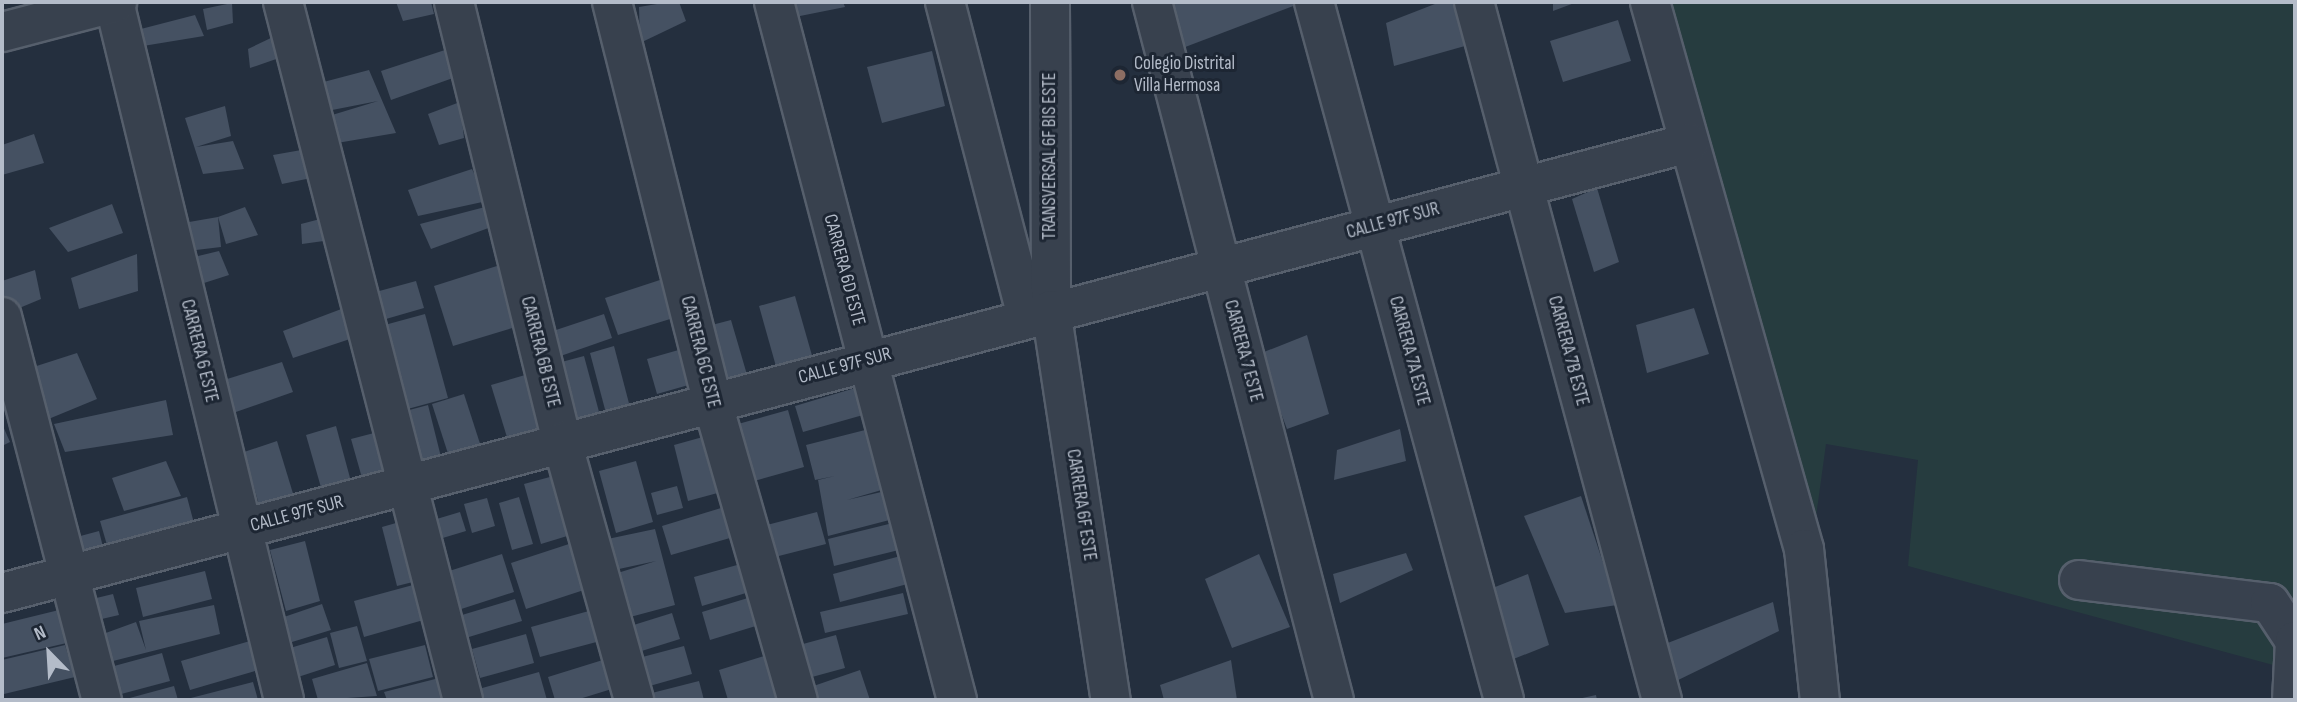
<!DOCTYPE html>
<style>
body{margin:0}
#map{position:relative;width:2297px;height:702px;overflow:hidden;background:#242f3e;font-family:"Sofia Sans Condensed",sans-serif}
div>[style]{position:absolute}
.green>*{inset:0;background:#263c3f}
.building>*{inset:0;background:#455162}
.roads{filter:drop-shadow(2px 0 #565f6c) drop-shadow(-2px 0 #565f6c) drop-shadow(0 2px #565f6c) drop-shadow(0 -2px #565f6c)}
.minor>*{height:38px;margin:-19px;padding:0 19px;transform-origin:19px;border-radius:19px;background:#38414e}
.dots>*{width:19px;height:19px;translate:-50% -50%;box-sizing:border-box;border:4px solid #1d2633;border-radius:50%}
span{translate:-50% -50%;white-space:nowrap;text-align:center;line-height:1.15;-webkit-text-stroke:6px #1d2633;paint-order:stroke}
.poi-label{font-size:19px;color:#b4bcc9}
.left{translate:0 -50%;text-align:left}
.street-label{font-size:19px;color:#b4bcc9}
.frame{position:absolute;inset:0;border:4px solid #b4bcc9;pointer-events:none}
.north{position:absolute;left:14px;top:618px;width:70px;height:70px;-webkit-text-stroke:5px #1d2633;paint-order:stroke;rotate:336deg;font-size:19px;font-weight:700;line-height:28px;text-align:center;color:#b4bcc9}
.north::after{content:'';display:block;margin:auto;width:24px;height:32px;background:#b4bcc9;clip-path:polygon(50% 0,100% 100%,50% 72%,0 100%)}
</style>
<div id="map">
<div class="green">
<i style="clip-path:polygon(1665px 2px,2295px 2px,2295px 671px,1908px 566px,1918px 460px,1826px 444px,1813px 539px)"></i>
</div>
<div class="building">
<i style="clip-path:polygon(396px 2px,431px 2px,434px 14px,403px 21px)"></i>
<i style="clip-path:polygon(669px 2px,679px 2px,686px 21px,640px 43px,639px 7px)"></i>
<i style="clip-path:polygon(785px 2px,843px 2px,845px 7px,790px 18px)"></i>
<i style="clip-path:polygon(1171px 2px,1294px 2px,1296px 5px,1180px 49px)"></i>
<i style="clip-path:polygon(1440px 2px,1460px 2px,1472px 44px,1394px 66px,1386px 23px)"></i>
<i style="clip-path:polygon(1553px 2px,1577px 2px,1553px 11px)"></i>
<i style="clip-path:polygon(232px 3px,233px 23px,207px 30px,203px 9px)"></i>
<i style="clip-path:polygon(195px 15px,204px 36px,143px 46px,137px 30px)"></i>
<i style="clip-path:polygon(1618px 20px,1631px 61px,1563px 82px,1550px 41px)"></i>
<i style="clip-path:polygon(273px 37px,282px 57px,250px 68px,248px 49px)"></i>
<i style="clip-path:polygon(445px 50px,453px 78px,391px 100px,381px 71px)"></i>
<i style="clip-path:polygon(932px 51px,945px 106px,882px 123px,867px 67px)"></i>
<i style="clip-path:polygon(369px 70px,396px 133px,331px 144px,319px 119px,378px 101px,322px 112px,316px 84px)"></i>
<i style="clip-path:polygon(460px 102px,464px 138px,439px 145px,428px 114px)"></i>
<i style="clip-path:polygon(225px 106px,231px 136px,196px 147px,233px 141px,244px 169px,203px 174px,185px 118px)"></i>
<i style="clip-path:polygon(34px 134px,44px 163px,2px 175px,2px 145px)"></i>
<i style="clip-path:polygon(307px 149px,316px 177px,282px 184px,273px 155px)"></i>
<i style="clip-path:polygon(472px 169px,487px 201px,418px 216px,408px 190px)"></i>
<i style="clip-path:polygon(1597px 188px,1619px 262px,1594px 272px,1572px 199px)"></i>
<i style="clip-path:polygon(112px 204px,123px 233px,68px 252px,49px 228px)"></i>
<i style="clip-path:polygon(245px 207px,258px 235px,226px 244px,218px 217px)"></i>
<i style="clip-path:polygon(485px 207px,494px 226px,431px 249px,420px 224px)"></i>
<i style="clip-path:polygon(218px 217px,221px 247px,196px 250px,189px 222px)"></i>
<i style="clip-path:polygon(324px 218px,331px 240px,302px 244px,301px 224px)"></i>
<i style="clip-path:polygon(219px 251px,229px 275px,204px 283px,194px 257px)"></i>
<i style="clip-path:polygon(137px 254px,138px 291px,79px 309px,71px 278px)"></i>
<i style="clip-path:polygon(500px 265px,519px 326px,453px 346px,434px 286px)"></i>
<i style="clip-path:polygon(35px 270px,41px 299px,5px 314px,2px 281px)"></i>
<i style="clip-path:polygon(666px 278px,680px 316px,618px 335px,605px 298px)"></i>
<i style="clip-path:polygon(416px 281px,424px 308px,379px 321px,372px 293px)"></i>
<i style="clip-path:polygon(795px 296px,815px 366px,779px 377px,759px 306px)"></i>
<i style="clip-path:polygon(344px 308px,356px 337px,293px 358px,283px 331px)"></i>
<i style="clip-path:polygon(1694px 308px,1709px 354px,1647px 373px,1636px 325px)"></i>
<i style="clip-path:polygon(425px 314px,448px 398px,404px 410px,381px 326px)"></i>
<i style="clip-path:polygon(604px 314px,612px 338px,552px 359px,544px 334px)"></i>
<i style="clip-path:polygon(731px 320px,750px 385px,722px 393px,704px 327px)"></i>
<i style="clip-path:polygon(1307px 335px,1329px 414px,1287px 429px,1259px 354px)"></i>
<i style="clip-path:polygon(614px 346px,631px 411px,607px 417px,590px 353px)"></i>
<i style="clip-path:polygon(682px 349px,692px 384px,657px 394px,647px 359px)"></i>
<i style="clip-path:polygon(77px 353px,97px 399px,34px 425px,21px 371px)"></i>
<i style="clip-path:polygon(584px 356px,602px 423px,572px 432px,554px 364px)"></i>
<i style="clip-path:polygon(282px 362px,293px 392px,233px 413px,224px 380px)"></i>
<i style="clip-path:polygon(525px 375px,545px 436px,510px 447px,491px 385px)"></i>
<i style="clip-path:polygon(855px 388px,863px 415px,803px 432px,795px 406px)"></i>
<i style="clip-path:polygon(464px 394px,484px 456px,452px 466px,432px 404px)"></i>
<i style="clip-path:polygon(166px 400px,173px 435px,65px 452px,54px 424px)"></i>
<i style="clip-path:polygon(428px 405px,443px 465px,414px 473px,398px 413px)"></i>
<i style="clip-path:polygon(788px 410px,804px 467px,747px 483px,731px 426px)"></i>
<i style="clip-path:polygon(2px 424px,10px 442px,2px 446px)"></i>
<i style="clip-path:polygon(336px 426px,353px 489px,324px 498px,306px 435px)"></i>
<i style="clip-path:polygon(873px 428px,892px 487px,847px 500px,894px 489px,901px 517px,828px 536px,818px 480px,835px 476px,815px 480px,806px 445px)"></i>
<i style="clip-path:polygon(1400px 429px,1406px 461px,1334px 480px,1337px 450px)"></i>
<i style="clip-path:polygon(374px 433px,386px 478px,364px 485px,351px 439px)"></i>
<i style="clip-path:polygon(710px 435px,725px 491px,688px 501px,674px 445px)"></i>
<i style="clip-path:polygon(277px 441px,295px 500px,261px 512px,244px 452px)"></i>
<i style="clip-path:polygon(166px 461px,181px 496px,124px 511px,112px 478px)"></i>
<i style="clip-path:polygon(636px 461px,653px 522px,616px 533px,599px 471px)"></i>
<i style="clip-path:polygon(561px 474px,577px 533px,541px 544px,524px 484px)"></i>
<i style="clip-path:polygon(677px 486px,683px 508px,657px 515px,651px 493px)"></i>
<i style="clip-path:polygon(1581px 496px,1617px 605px,1565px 613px,1524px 516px)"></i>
<i style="clip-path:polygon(187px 497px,195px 527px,109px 552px,100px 521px)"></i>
<i style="clip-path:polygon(519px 497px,533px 544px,512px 550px,499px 503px)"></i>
<i style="clip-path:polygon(487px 498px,495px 526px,472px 533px,464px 504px)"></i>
<i style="clip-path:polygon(721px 508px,730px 538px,671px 555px,662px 526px)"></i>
<i style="clip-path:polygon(460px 512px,466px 531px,436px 540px,430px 521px)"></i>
<i style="clip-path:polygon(817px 512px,826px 544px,763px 560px,755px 528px)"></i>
<i style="clip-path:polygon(410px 519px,425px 579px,397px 586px,382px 527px)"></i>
<i style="clip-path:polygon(901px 521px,907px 548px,834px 566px,828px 539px)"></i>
<i style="clip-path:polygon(655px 529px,675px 605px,619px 620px,608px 576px,656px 561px,605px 572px,598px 541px)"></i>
<i style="clip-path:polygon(99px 531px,105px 555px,81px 562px,73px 538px)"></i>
<i style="clip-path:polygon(305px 541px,320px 601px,286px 611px,270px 550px)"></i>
<i style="clip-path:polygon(572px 543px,587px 589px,526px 609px,511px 563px)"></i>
<i style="clip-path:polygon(1406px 553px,1413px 570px,1340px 603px,1333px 574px)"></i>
<i style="clip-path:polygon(502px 554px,514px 592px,452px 612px,440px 574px)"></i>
<i style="clip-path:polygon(908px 554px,915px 582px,840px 602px,833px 574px)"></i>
<i style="clip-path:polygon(1259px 554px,1290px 627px,1232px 648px,1205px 579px)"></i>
<i style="clip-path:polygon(755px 560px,763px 588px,702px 606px,694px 577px)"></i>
<i style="clip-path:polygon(205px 571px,212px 599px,143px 617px,136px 588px)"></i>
<i style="clip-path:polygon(1528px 574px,1549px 645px,1506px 662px,1485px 591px)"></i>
<i style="clip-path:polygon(424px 582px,434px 617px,364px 637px,354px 601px)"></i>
<i style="clip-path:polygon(903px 593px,908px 614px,825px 633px,820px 612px)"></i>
<i style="clip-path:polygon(113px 594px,119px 615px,93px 621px,88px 600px)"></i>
<i style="clip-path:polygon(761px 594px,769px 622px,710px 640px,702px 612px)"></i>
<i style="clip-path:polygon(515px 599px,522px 621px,459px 640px,452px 618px)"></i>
<i style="clip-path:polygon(1773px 602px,1779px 631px,1672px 683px,1660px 646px)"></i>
<i style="clip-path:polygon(322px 604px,331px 630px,292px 642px,284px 617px)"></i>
<i style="clip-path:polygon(214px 605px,220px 634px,113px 661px,103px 634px,136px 622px,146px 650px,139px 621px)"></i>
<i style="clip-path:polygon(63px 609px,71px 642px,2px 658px,2px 624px)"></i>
<i style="clip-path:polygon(596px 609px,604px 640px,540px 657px,531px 627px)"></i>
<i style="clip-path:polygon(672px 613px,680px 639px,632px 654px,624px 628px)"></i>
<i style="clip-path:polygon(357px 626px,367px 661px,339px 668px,330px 633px)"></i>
<i style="clip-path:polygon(526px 634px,534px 663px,480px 678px,472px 649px)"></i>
<i style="clip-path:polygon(836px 635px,845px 668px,801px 680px,792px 647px)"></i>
<i style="clip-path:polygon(327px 637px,335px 665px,298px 677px,290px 648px)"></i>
<i style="clip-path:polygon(250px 641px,259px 670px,190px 690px,181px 661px)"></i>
<i style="clip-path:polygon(65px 645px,75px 677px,4px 694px,2px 660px)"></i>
<i style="clip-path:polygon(425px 645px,433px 677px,378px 691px,369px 659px)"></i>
<i style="clip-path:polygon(684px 646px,692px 674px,639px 689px,631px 660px)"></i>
<i style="clip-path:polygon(162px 653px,170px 681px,110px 697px,103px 669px)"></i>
<i style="clip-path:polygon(774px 653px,790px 700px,728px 700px,719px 670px)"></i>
<i style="clip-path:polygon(606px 659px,615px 688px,576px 700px,555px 700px,548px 677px)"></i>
<i style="clip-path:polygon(1231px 660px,1237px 700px,1164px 700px,1160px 685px)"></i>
<i style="clip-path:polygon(367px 663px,377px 696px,318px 700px,312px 679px)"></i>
<i style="clip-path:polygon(860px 670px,870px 700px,802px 700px,799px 691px)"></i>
<i style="clip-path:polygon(539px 672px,547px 700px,478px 700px,475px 690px)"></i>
<i style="clip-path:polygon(455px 674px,460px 700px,387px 700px,384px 692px)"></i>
<i style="clip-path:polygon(699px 681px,704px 700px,645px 700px,644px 695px)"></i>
<i style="clip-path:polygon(253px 682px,258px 700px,187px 700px,187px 699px)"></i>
<i style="clip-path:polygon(174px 686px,178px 700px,126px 700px,126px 699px)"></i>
<i style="clip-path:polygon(1596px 695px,1597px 700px,1578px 700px,1578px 699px)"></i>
</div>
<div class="roads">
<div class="minor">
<i style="left:114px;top:2px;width:718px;rotate:76.31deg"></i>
<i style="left:283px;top:2px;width:721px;rotate:75.54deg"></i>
<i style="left:454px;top:2px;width:453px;rotate:76.2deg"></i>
<i style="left:562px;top:442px;width:268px;rotate:74.4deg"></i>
<i style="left:612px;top:2px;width:411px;rotate:75.9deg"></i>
<i style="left:712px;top:401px;width:311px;rotate:74deg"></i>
<i style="left:774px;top:2px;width:722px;rotate:75.31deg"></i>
<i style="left:945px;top:2px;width:325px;rotate:75.4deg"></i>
<i style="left:1050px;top:2px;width:308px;rotate:89.8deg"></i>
<i style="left:1051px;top:310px;width:395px;rotate:81.3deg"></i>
<i style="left:1152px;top:2px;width:721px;rotate:75.39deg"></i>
<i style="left:1314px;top:2px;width:723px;rotate:74.77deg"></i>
<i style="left:1474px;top:2px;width:723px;rotate:74.93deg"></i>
<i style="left:1650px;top:2px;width:568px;rotate:74.28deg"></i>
<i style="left:1804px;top:549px;width:152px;rotate:84deg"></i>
<i style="left:2px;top:32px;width:119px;rotate:-14.6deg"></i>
<i style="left:2px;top:317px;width:396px;rotate:75.4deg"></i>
<i style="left:2079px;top:580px;width:192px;rotate:6.9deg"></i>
<i style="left:2270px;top:603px;width:45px;rotate:56.7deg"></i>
<i style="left:2295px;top:641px;width:59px;rotate:92.9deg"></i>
<i style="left:2px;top:593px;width:1746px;rotate:-14.94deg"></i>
</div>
</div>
<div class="dots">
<i style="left:1120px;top:75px;background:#8d6e63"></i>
</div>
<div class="poi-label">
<span class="left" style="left:1134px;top:75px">Colegio Distrital<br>Villa Hermosa</span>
</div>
<div class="street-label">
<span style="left:1050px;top:156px;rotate:-90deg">TRANSVERSAL 6F BIS ESTE</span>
<span style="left:1393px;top:221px;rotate:-15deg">CALLE 97F SUR</span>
<span style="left:844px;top:270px;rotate:75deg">CARRERA 6D ESTE</span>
<span style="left:199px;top:351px;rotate:76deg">CARRERA 6 ESTE</span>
<span style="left:1243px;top:351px;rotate:75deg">CARRERA 7 ESTE</span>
<span style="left:1409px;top:351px;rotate:75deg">CARRERA 7A ESTE</span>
<span style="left:1568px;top:351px;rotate:75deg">CARRERA 7B ESTE</span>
<span style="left:540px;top:352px;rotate:76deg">CARRERA 6B ESTE</span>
<span style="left:700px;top:352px;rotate:76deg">CARRERA 6C ESTE</span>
<span style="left:845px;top:366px;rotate:-15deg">CALLE 97F SUR</span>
<span style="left:1081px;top:505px;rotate:81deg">CARRERA 6F ESTE</span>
<span style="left:297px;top:514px;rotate:-15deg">CALLE 97F SUR</span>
</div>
<div class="frame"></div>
<div class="north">N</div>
</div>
